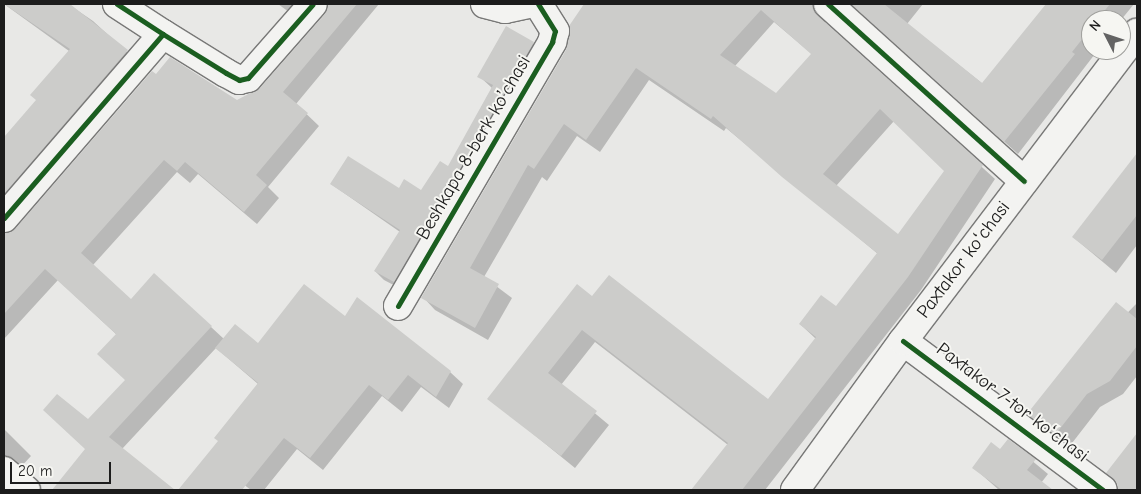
<!DOCTYPE html>
<meta charset="utf-8">
<style>
body{margin:0}
#map{position:relative;width:1141px;height:494px;overflow:hidden;background:#e8e8e6;font-family:"Comic Neue",sans-serif}
div>[style]{position:absolute}
.shadow>*{inset:0;background:#0003}
.building>*{inset:0;background:#ccccca}
.roads{filter:drop-shadow(1px 0 #787877) drop-shadow(-1px 0 #787877) drop-shadow(0 1px #787877) drop-shadow(0 -1px #787877)}
.minor>*{height:28px;margin:-14px;padding:0 14px;transform-origin:14px;border-radius:14px;background:#f3f3f1}
.major>*{height:28px;margin:-14px;padding:0 14px;transform-origin:14px;border-radius:14px;background:#f3f3f1}
.cycleway>*{height:5px;margin:-2.5px;padding:0 2.5px;transform-origin:2.5px;border-radius:2.5px;background:#1b5e20}
span{translate:-50% -50%;white-space:nowrap;text-align:center;line-height:1.15;-webkit-text-stroke:4px #f6f6f2;paint-order:stroke}
.street-label{font-size:19px;color:#1c1c1c}
.frame{position:absolute;inset:0;border:5px solid #1c1c1c;pointer-events:none}
.north{position:absolute;left:1081px;top:10px;width:50px;height:50px;box-sizing:border-box;background:#f6f6f2;border:1px solid #9f9f9c;border-radius:50%;rotate:311deg;font-size:14px;font-weight:700;line-height:20px;text-align:center;color:#1c1c1c}
.north::after{content:'';display:block;margin:auto;width:18px;height:22px;background:#636363;clip-path:polygon(50% 0,100% 100%,50% 72%,0 100%)}
.scale{position:absolute;left:10px;top:462px;width:101px;height:22px;box-sizing:border-box;border:2px solid #1c1c1c;border-top:0;padding-left:6px;font-size:15px;line-height:18px;white-space:nowrap;color:#1c1c1c;-webkit-text-stroke:4px #f6f6f2;paint-order:stroke}
</style>
<div id="map">
<div class="shadow">
<i style="clip-path:polygon(4px 4px,68px 4px,93px 21px,140px 64px,4px 224px,4px 139px,37px 100px,69px 51px)"></i>
<i style="clip-path:polygon(278px 4px,318px 4px,301px 21px)"></i>
<i style="clip-path:polygon(328px 4px,379px 4px,296px 104px,319px 126px,268px 187px,279px 198px,257px 224px,198px 174px,190px 183px,177px 172px,93px 265px,131px 300px,211px 327px,224px 339px,259px 344px,345px 318px,450px 372px,463px 384px,449px 408px,421px 387px,402px 412px,382px 396px,323px 470px,297px 449px,264px 490px,251px 490px,243px 484px,238px 490px,179px 490px,219px 441px,258px 384px,216px 348px,122px 449px,173px 490px,54px 490px,86px 450px,88px 421px,126px 380px,117px 335px,58px 280px,4px 339px,4px 234px,17px 229px,156px 76px,237px 101px,261px 89px,326px 15px)"></i>
<i style="clip-path:polygon(evenodd,586px 4px,833px 4px,829px 7px,825px 22px,828px 27px,995px 179px,921px 290px,765px 490px,693px 490px,728px 445px,595px 342px,561px 385px,609px 425px,575px 468px,489px 398px,592px 298px,768px 400px,816px 339px,800px 324px,836px 308px,878px 254px,726px 128px,724px 131px,649px 80px,600px 152px,577px 136px,547px 181px,542px 177px,484px 277px,512px 298px,488px 340px,435px 310px,423px 297px,567px 50px,571px 26px,586px 4px,774px 22px,812px 54px,776px 95px,735px 66px,774px 22px,586px 4px,894px 121px,945px 171px,898px 236px,836px 186px,894px 121px)"></i>
<i style="clip-path:polygon(848px 4px,923px 4px,907px 24px,983px 84px,1047px 4px,1134px 4px,1121px 20px,1091px 20px,1091px 50px,1098px 50px,1018px 154px,853px 5px)"></i>
<i style="clip-path:polygon(533px 43px,542px 52px,403px 290px,384px 280px,375px 271px,400px 232px,331px 184px,422px 192px,448px 168px,492px 88px,479px 76px)"></i>
<i style="clip-path:polygon(1137px 155px,1137px 245px,1116px 273px,1073px 237px)"></i>
<i style="clip-path:polygon(1137px 303px,1137px 376px,1123px 394px,1100px 407px,1069px 447px,1029px 414px)"></i>
<i style="clip-path:polygon(4px 429px,31px 456px,20px 468px,4px 471px)"></i>
<i style="clip-path:polygon(1137px 435px,1137px 490px,1118px 490px,1119px 484px,1108px 473px)"></i>
<i style="clip-path:polygon(1008px 441px,1048px 474px,1041px 483px,1051px 490px,999px 490px,974px 468px,1000px 451px)"></i>
</div>
<div class="building">
<i style="clip-path:polygon(4px 4px,70px 4px,128px 50px,4px 194px,4px 137px,36px 100px,30px 95px,70px 49px)"></i>
<i style="clip-path:polygon(328px 4px,357px 4px,283px 92px,308px 113px,256px 175px,267px 185px,244px 212px,185px 162px,177px 171px,164px 160px,81px 253px,131px 299px,154px 273px,212px 326px,109px 437px,175px 490px,52px 490px,85px 449px,43px 410px,57px 394px,88px 419px,125px 380px,97px 354px,116px 334px,45px 269px,4px 314px,4px 233px,16px 228px,152px 71px,156px 74px,170px 57px,237px 100px,260px 88px,325px 14px)"></i>
<i style="clip-path:polygon(evenodd,584px 4px,813px 4px,818px 16px,983px 165px,908px 277px,742px 490px,691px 490px,728px 443px,582px 330px,548px 373px,597px 411px,561px 456px,487px 399px,577px 284px,592px 296px,609px 275px,768px 399px,816px 337px,799px 324px,821px 295px,836px 306px,877px 253px,782px 177px,713px 116px,711px 119px,636px 68px,586px 140px,564px 124px,534px 169px,528px 165px,470px 268px,499px 284px,475px 328px,421px 298px,566px 50px,569px 26px,584px 4px,761px 10px,811px 54px,776px 93px,720px 55px,761px 10px,584px 4px,880px 109px,944px 171px,898px 234px,823px 174px,880px 109px)"></i>
<i style="clip-path:polygon(851px 4px,884px 4px,982px 83px,1046px 4px,1110px 4px,1097px 20px,1091px 20px,1091px 28px,1072px 52px,1075px 54px,1004px 142px)"></i>
<i style="clip-path:polygon(506px 26px,534px 42px,394px 282px,374px 271px,400px 230px,330px 184px,348px 156px,399px 188px,404px 179px,421px 190px,440px 161px,448px 166px,493px 85px,477px 77px)"></i>
<i style="clip-path:polygon(1137px 153px,1137px 215px,1102px 260px,1072px 237px)"></i>
<i style="clip-path:polygon(304px 284px,345px 316px,357px 297px,451px 371px,436px 397px,408px 375px,388px 400px,369px 385px,310px 458px,284px 438px,242px 490px,178px 490px,218px 441px,214px 438px,258px 383px,215px 348px,235px 324px,258px 343px)"></i>
<i style="clip-path:polygon(1116px 302px,1137px 319px,1137px 346px,1110px 381px,1087px 394px,1055px 435px,1027px 414px)"></i>
<i style="clip-path:polygon(1137px 433px,1137px 490px,1118px 490px,1117px 483px,1106px 473px)"></i>
<i style="clip-path:polygon(1008px 439px,1036px 459px,1027px 470px,1053px 490px,1002px 490px,972px 468px,991px 442px,1000px 449px)"></i>
</div>
<div class="roads">
<div class="minor">
<i style="left:485px;top:4px;width:21px;rotate:14deg"></i>
<i style="left:505px;top:9px;width:25px;rotate:-12deg"></i>
<i style="left:828px;top:4px;width:264px;rotate:42.1deg"></i>
<i style="left:163px;top:34px;width:74px;rotate:31.8deg"></i>
<i style="left:226px;top:73px;width:15px;rotate:28deg"></i>
<i style="left:239px;top:80px;width:9px;rotate:-13deg"></i>
<i style="left:248px;top:78px;width:98px;rotate:-48.7deg"></i>
<i style="left:4px;top:218px;width:243px;rotate:-49.2deg"></i>
<i style="left:163px;top:34px;width:55px;rotate:-146.9deg"></i>
<i style="left:398px;top:306px;width:306px;rotate:-59.7deg"></i>
<i style="left:552px;top:42px;width:11px;rotate:-75deg"></i>
<i style="left:555px;top:31px;width:32px;rotate:-122deg"></i>
<i style="left:903px;top:341px;width:249px;rotate:36.7deg"></i>
<i style="left:4px;top:471px;width:29px;rotate:41deg"></i>
</div>
<div class="major">
<i style="left:795px;top:490px;width:184px;rotate:-54.1deg"></i>
<i style="left:903px;top:341px;width:387px;rotate:-52.8deg"></i>
</div>
</div>
<div class="cycleway">
<i style="left:828px;top:4px;width:264px;rotate:42.1deg"></i>
<i style="left:163px;top:34px;width:74px;rotate:31.8deg"></i>
<i style="left:226px;top:73px;width:15px;rotate:28deg"></i>
<i style="left:239px;top:80px;width:9px;rotate:-13deg"></i>
<i style="left:248px;top:78px;width:98px;rotate:-48.7deg"></i>
<i style="left:4px;top:218px;width:243px;rotate:-49.2deg"></i>
<i style="left:163px;top:34px;width:55px;rotate:-146.9deg"></i>
<i style="left:398px;top:306px;width:306px;rotate:-59.7deg"></i>
<i style="left:552px;top:42px;width:11px;rotate:-75deg"></i>
<i style="left:555px;top:31px;width:32px;rotate:-122deg"></i>
<i style="left:903px;top:341px;width:249px;rotate:36.7deg"></i>
</div>
<div class="street-label">
<span style="left:474px;top:148px;rotate:-60deg">Beshkapa 8-berk koʼchasi</span>
<span style="left:964px;top:260px;rotate:-53deg">Paxtakor koʻchasi</span>
<span style="left:1012px;top:403px;rotate:37deg">Paxtakor 7-tor koʻchasi</span>
</div>
<div class="frame"></div>
<div class="north">N</div>
<div class="scale">20 m</div>
</div>
